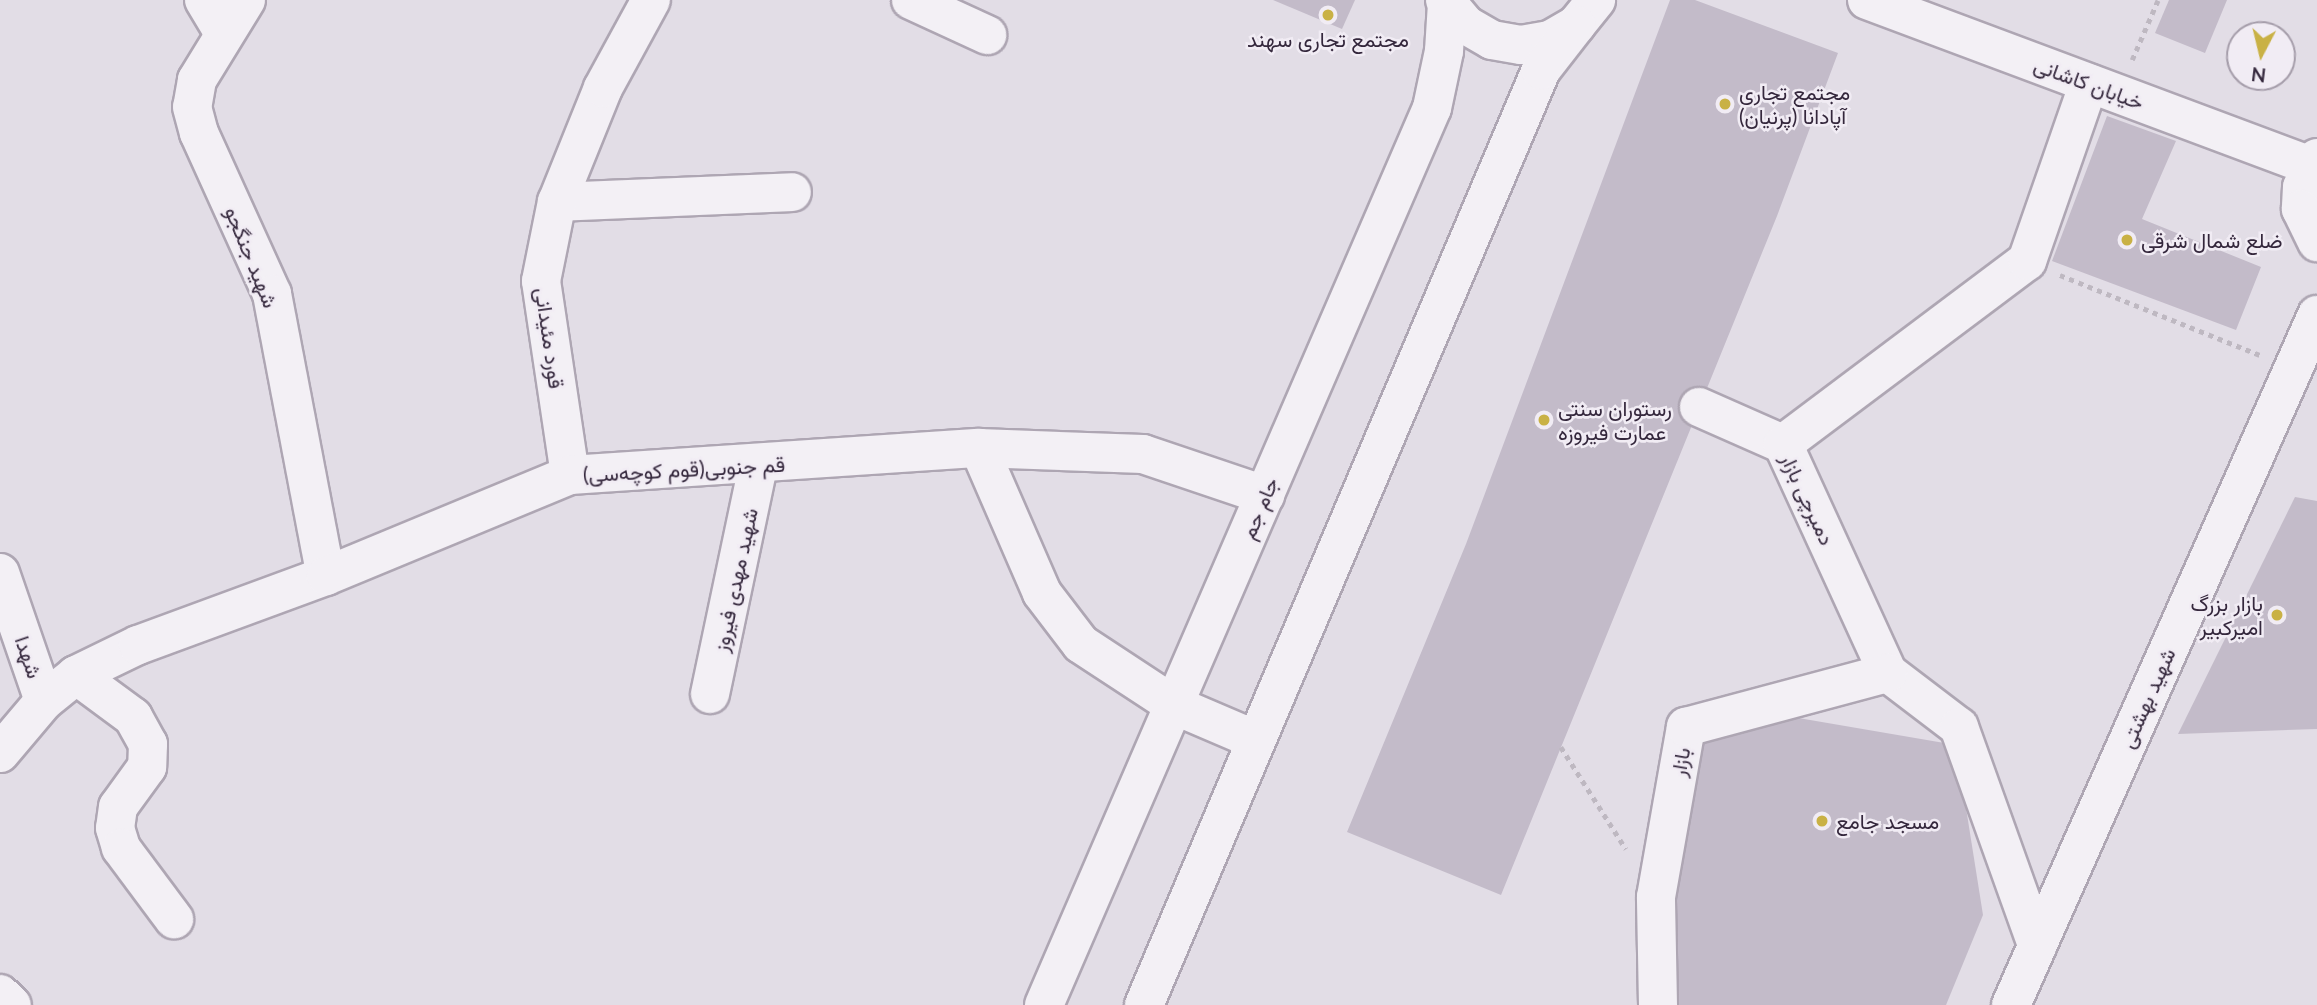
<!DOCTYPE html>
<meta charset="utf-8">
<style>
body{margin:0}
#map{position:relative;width:2317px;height:1005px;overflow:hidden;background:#e2dde6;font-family:Lato,Vazirmatn,sans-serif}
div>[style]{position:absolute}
.building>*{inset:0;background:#c3bbc9}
.path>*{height:4.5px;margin-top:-2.25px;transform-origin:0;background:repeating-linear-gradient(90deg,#beb8c1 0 5px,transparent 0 10px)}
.roads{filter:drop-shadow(2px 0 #aea6b3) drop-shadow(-2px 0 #aea6b3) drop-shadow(0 2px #aea6b3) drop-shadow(0 -2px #aea6b3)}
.minor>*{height:38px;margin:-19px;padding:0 19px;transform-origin:19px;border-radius:19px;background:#f3f0f5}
.dots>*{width:19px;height:19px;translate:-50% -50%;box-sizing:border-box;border:4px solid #f1ecf4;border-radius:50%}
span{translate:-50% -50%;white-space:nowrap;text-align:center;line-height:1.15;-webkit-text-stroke:5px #f1ecf4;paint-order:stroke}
.poi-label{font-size:21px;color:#34273c}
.left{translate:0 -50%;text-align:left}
.right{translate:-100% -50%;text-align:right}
.street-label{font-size:21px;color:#34273c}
.north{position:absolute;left:2226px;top:21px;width:70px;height:70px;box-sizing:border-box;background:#f1ecf4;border:2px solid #a59daa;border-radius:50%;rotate:187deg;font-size:19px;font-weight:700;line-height:28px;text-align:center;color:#34273c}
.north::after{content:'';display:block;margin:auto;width:24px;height:32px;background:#c9b145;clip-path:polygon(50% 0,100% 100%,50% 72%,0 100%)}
</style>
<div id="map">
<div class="building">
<i style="clip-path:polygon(1273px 0,1355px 0,1342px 29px)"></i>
<i style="clip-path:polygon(1670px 0,1695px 0,1838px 53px,1777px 216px,1501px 895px,1347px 832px,1466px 544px)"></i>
<i style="clip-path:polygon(2169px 0,2227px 0,2205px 53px,2155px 33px)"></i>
<i style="clip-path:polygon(2107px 116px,2176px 141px,2142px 219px,2261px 267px,2236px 330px,2052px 261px)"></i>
<i style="clip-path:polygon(2295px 497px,2317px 501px,2317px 729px,2178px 734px)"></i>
<i style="clip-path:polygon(1758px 711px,1956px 745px,1983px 915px,1946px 1005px,1663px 1005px,1690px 731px)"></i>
</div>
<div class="path">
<i style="left:2132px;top:60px;width:65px;rotate:-66.6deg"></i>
<i style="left:2060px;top:275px;width:215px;rotate:21.8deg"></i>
<i style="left:1561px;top:747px;width:121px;rotate:57.5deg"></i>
</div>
<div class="roads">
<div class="minor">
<i style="left:204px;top:0;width:39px;rotate:59deg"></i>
<i style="left:246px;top:0;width:94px;rotate:121.5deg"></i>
<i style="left:197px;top:80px;width:27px;rotate:100deg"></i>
<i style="left:192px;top:107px;width:27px;rotate:75deg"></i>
<i style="left:199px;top:133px;width:177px;rotate:65.6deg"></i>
<i style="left:272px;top:294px;width:287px;rotate:79.2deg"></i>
<i style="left:911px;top:0;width:84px;rotate:24.7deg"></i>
<i style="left:1445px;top:0;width:33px;rotate:50deg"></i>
<i style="left:1466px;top:25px;width:30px;rotate:30deg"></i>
<i style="left:1492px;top:40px;width:29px;rotate:10deg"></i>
<i style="left:1521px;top:45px;width:29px;rotate:-10deg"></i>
<i style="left:1550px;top:40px;width:30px;rotate:-30deg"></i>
<i style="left:1576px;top:25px;width:32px;rotate:-51deg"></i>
<i style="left:1867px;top:0;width:474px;rotate:20.5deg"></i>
<i style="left:2317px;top:158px;width:33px;rotate:117deg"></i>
<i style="left:2302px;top:187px;width:22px;rotate:93deg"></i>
<i style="left:2301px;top:209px;width:37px;rotate:64deg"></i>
<i style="left:557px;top:202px;width:235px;rotate:-2.4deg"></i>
<i style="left:1699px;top:407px;width:92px;rotate:23.8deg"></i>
<i style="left:1783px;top:444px;width:252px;rotate:65.4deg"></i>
<i style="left:1888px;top:673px;width:89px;rotate:37.3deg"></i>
<i style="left:1959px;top:727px;width:232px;rotate:70.3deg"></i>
<i style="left:1783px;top:444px;width:305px;rotate:-36.9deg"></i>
<i style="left:2027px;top:261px;width:188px;rotate:-70.8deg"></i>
<i style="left:979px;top:448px;width:158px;rotate:66.5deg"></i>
<i style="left:1042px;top:593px;width:64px;rotate:52.6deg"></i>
<i style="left:1081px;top:644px;width:111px;rotate:33.3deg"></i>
<i style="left:1174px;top:705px;width:89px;rotate:23.1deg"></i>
<i style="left:570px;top:475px;width:196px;rotate:-98.5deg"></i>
<i style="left:541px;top:281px;width:81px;rotate:-78.6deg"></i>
<i style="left:557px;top:202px;width:123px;rotate:-68deg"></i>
<i style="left:603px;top:88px;width:100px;rotate:-61.4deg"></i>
<i style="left:0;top:573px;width:135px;rotate:71deg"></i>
<i style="left:76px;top:675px;width:71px;rotate:36.4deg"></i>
<i style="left:133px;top:717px;width:31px;rotate:61deg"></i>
<i style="left:148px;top:744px;width:23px;rotate:92deg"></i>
<i style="left:147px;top:767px;width:49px;rotate:125.9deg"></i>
<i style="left:118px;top:807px;width:21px;rotate:98deg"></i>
<i style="left:115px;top:828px;width:21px;rotate:73deg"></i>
<i style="left:121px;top:848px;width:89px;rotate:53.3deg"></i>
<i style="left:710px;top:694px;width:233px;rotate:-78.1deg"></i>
<i style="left:0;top:753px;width:68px;rotate:-49.8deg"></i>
<i style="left:44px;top:701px;width:41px;rotate:-39.1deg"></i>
<i style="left:76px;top:675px;width:69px;rotate:-25.8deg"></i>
<i style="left:138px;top:645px;width:200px;rotate:-20.2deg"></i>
<i style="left:326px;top:576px;width:264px;rotate:-22.5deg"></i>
<i style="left:570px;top:475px;width:410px;rotate:-3.8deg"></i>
<i style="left:979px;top:448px;width:164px;rotate:2.1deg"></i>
<i style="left:1143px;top:454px;width:129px;rotate:18.6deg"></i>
<i style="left:0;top:994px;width:16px;rotate:43deg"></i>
<i style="left:1044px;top:1005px;width:977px;rotate:-66.61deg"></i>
<i style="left:1432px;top:108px;width:58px;rotate:-78.1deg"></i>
<i style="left:1444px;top:51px;width:48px;rotate:-86.4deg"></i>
<i style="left:1144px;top:1005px;width:1016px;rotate:-66.99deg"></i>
<i style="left:1541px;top:70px;width:57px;rotate:-52.1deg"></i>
<i style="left:1658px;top:1005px;width:108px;rotate:-91.1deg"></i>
<i style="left:1656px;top:897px;width:173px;rotate:-80deg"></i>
<i style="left:1686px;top:727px;width:209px;rotate:-15deg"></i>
<i style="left:2011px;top:1005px;width:755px;rotate:-66.08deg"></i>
</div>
</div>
<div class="dots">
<i style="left:1328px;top:15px;background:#c9b145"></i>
<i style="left:1725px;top:104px;background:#c9b145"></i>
<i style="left:2127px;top:240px;background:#c9b145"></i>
<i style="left:1544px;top:420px;background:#c9b145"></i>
<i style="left:2277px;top:615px;background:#c9b145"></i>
<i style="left:1822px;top:821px;background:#c9b145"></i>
</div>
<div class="poi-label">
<span style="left:1328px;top:39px">مجتمع تجاری سهند</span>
<span class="left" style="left:1739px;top:104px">مجتمع تجاری<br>آپادانا (پرنیان)</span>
<span class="left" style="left:2141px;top:240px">ضلع شمال شرقی</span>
<span class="left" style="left:1558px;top:420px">رستوران سنتی<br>عمارت فیروزه</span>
<span class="right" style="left:2263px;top:615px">بازار بزرگ<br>امیرکبیر</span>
<span class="left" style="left:1836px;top:821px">مسجد جامع</span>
</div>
<div class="street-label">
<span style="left:2089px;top:83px;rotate:20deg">خیابان کاشانی</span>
<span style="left:252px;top:257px;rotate:68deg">شهید جنگجو</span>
<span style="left:550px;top:338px;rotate:82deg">قورد مئیدانی</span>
<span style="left:684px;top:469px;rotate:-3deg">قم جنوبی(قوم کوچه‌سی)</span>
<span style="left:1808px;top:499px;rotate:65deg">دمیرچی بازار</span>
<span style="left:1259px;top:508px;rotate:-67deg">جام جم</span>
<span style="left:735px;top:580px;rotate:-78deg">شهید مهدی فیروز</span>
<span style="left:29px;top:657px;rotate:71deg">شهدا</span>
<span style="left:2147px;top:698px;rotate:-66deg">شهید بهشتی</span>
<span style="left:1680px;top:762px;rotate:-80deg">بازار</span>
</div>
<div class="north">N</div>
</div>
